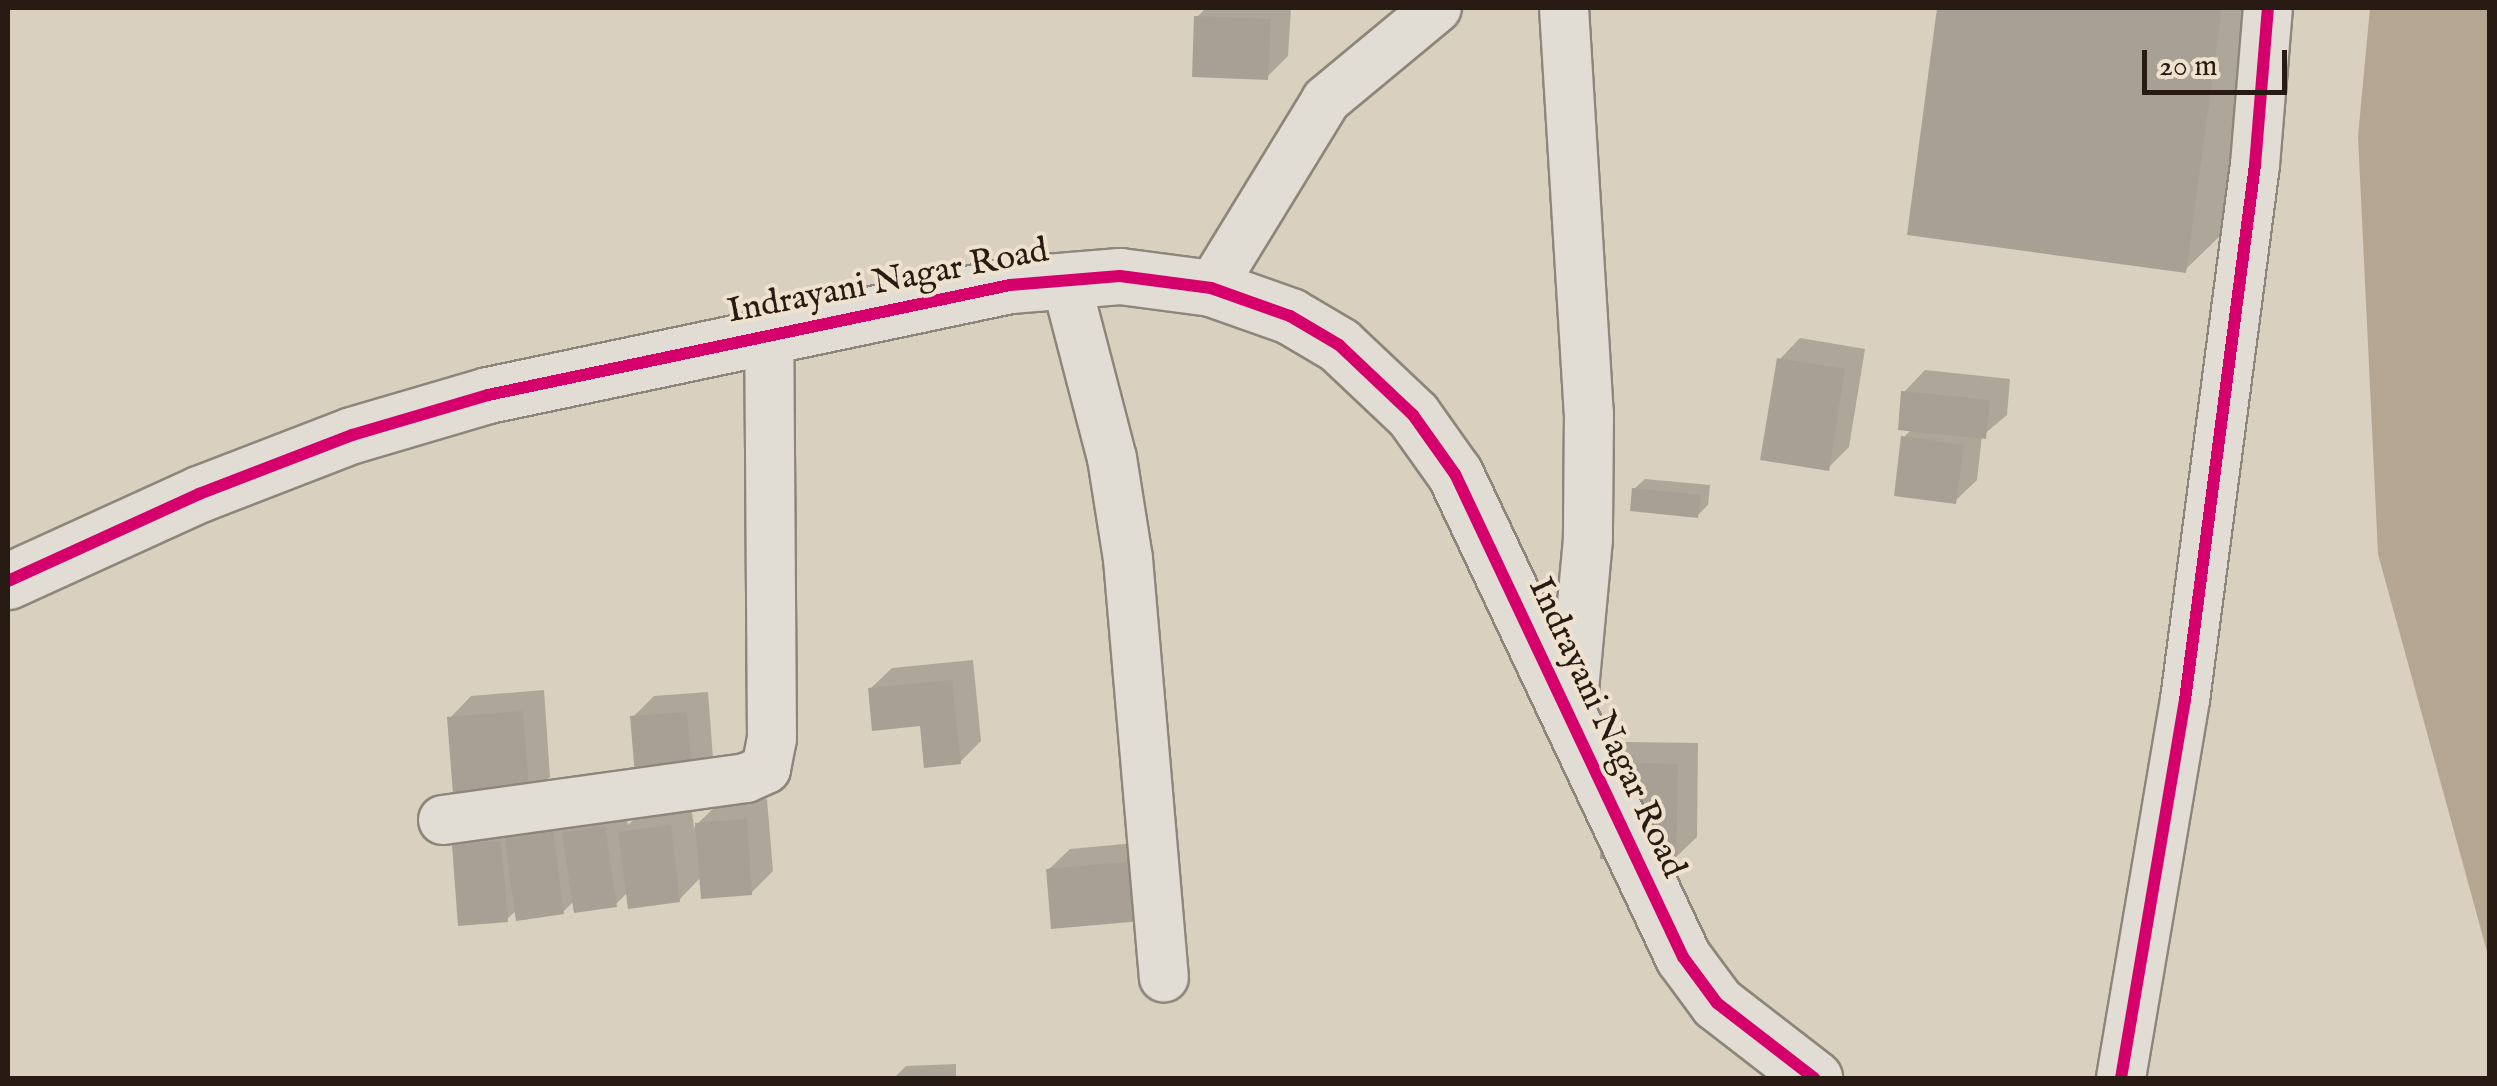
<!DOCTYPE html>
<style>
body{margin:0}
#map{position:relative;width:2497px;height:1086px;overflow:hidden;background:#dad0bf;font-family:"IM FELL English",serif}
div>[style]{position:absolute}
.water>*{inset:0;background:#b5a691}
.shadow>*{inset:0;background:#0003}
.building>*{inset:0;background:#a8a095}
.roads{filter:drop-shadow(2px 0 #8d867b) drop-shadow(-2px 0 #8d867b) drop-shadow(0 2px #8d867b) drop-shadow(0 -2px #8d867b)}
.minor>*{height:48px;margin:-24px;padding:0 24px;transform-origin:24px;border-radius:24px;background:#e2ddd4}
.tertiary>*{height:55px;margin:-27.5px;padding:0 27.5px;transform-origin:27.5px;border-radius:27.5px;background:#e2ddd4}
.cycleway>*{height:12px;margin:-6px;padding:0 6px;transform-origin:6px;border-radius:6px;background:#d6006c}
span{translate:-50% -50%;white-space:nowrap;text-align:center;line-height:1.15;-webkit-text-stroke:8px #eee2ce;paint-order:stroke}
.street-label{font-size:35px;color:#281b13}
.frame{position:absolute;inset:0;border:10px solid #281b13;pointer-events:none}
.scale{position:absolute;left:2142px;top:50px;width:145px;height:45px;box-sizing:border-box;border:5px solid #281b13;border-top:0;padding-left:12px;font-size:30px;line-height:35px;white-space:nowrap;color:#281b13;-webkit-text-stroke:8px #eee2ce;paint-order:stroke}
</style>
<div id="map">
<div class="water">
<i style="clip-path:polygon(2370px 8px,2489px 8px,2489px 959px,2378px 554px,2358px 136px)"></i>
</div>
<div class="shadow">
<i style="clip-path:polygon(1206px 8px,1291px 8px,1288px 56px,1267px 77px,1197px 17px)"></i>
<i style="clip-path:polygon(1940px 8px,2253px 8px,2223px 233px,2185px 270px,1910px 233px)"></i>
<i style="clip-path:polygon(1800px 338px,1865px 349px,1849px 447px,1828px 468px,1779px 360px)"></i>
<i style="clip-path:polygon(1925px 370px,2010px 379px,2007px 415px,1982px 436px,1977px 480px,1955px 501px,1904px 437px,1912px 429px,1904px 392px)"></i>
<i style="clip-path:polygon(1645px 479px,1710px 485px,1708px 505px,1697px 516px,1634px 489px)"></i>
<i style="clip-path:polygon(973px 660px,981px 741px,960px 762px,922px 724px,870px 689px,892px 668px)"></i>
<i style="clip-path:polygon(544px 690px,550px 777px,529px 799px,450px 718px,471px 696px)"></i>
<i style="clip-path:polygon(708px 692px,713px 758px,692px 780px,633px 717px,654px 696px)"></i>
<i style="clip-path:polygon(1626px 742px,1698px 743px,1697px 837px,1675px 858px,1604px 763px)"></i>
<i style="clip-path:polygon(767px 799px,773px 871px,751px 893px,701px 877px,679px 900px,628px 892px,616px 904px,575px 900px,563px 912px,517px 910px,507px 919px,454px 846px,476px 825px,625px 806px,628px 825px,642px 811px,691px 805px,694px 827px,719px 803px)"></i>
<i style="clip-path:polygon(1168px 840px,1152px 918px,1048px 870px,1070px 849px)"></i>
<i style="clip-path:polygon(956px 1064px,956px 1078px,894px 1078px,906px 1066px)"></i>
</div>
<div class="building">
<i style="clip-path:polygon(1937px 8px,2222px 8px,2186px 273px,1907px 235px)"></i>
<i style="clip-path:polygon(1194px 16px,1271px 19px,1268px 80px,1192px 77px)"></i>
<i style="clip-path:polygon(1777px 358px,1845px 369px,1829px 471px,1760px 460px)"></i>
<i style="clip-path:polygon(1901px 391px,1990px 400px,1986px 439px,1898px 430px)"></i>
<i style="clip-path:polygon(1901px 436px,1964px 445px,1956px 504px,1894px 496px)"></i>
<i style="clip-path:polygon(1632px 488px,1701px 495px,1698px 518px,1630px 511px)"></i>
<i style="clip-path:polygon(952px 680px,961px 764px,924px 768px,920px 726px,872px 731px,868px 688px)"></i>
<i style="clip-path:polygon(523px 711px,530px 801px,454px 807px,447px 717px)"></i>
<i style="clip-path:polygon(687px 712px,693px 782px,636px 787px,630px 716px)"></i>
<i style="clip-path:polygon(1602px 762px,1678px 764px,1676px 861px,1600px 859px)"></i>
<i style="clip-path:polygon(747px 819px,752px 895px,701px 899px,695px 823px)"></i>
<i style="clip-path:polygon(671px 825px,680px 902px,628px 909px,618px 832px)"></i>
<i style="clip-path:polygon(605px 826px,617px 907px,574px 913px,562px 833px)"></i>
<i style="clip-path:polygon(553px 829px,564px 914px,516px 921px,504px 835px)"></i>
<i style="clip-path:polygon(501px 841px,508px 922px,458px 926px,452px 845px)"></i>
<i style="clip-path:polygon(1148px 860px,1153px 920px,1051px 929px,1046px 869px)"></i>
</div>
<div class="roads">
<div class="minor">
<i style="left:1564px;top:8px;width:406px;rotate:86.5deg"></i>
<i style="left:1589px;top:413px;width:126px;rotate:90.5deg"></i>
<i style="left:1588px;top:539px;width:186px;rotate:95.3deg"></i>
<i style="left:1065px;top:278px;width:186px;rotate:75.4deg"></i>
<i style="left:1112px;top:458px;width:102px;rotate:81deg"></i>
<i style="left:1128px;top:559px;width:420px;rotate:85.1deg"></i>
<i style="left:1211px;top:288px;width:220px;rotate:-58.5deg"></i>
<i style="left:1326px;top:100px;width:144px;rotate:-39.7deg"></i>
<i style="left:443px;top:820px;width:306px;rotate:-7.9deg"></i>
<i style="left:746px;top:778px;width:22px;rotate:-24deg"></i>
<i style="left:766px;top:769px;width:32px;rotate:-79deg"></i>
<i style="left:772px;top:738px;width:405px;rotate:-90.4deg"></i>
<i style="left:2121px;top:1078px;width:383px;rotate:-80.4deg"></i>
<i style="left:2185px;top:700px;width:540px;rotate:-82.55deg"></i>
<i style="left:2255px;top:165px;width:158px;rotate:-85.3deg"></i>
</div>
<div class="tertiary">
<i style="left:8px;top:581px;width:210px;rotate:-24.5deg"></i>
<i style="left:199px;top:494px;width:164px;rotate:-21.1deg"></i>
<i style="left:352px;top:435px;width:142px;rotate:-16.4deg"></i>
<i style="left:488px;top:395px;width:533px;rotate:-11.9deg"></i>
<i style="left:1010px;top:285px;width:110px;rotate:-4.7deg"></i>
<i style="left:1120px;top:276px;width:92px;rotate:7.5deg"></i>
<i style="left:1211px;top:288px;width:84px;rotate:19.5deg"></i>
<i style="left:1290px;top:316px;width:57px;rotate:30.6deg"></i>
<i style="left:1339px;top:345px;width:102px;rotate:43.4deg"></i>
<i style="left:1413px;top:415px;width:72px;rotate:54.6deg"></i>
<i style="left:1455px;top:474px;width:534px;rotate:64.73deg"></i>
<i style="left:1683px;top:957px;width:57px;rotate:53.5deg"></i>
<i style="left:1717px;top:1003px;width:123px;rotate:37.7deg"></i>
</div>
</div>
<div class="cycleway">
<i style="left:8px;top:581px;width:210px;rotate:-24.5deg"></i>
<i style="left:199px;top:494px;width:164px;rotate:-21.1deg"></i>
<i style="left:352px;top:435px;width:142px;rotate:-16.4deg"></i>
<i style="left:488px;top:395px;width:533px;rotate:-11.9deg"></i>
<i style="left:1010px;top:285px;width:110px;rotate:-4.7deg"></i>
<i style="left:1120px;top:276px;width:92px;rotate:7.5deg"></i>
<i style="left:1211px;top:288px;width:84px;rotate:19.5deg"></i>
<i style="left:1290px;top:316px;width:57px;rotate:30.6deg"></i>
<i style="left:1339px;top:345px;width:102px;rotate:43.4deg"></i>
<i style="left:1413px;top:415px;width:72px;rotate:54.6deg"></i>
<i style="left:1455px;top:474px;width:534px;rotate:64.73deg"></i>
<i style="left:1683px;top:957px;width:57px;rotate:53.5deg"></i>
<i style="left:1717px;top:1003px;width:123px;rotate:37.7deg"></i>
<i style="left:2121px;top:1078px;width:383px;rotate:-80.4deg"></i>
<i style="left:2185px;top:700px;width:540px;rotate:-82.55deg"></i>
<i style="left:2255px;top:165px;width:158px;rotate:-85.3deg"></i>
</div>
<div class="street-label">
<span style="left:888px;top:282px;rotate:-11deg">Indrayani Nagar Road</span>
<span style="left:1606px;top:728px;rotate:65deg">Indrayani Nagar Road</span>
</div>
<div class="frame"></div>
<div class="scale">20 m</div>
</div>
